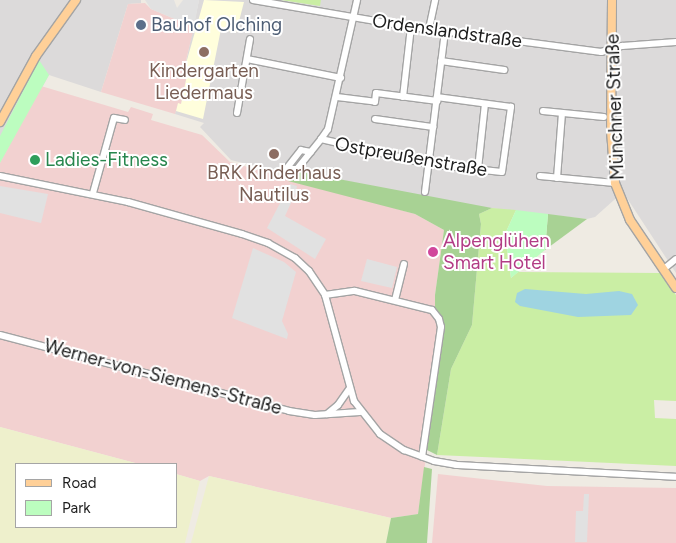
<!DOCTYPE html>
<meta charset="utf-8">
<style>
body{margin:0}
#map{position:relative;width:676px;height:543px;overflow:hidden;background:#efebe3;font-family:Figtree,sans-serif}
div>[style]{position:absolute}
.residential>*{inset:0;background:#dcdada}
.commercial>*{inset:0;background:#f2d1d0}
.education>*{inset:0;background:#fffedc}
.farmland>*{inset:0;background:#eef0cc}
.grass>*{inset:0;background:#caeea4}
.forest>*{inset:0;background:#a8d294}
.park>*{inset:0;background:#bcfdbf}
.parking>*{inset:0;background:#e1e1e1}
.water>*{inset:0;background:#9fd4e1}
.roads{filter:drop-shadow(1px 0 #a4a4a4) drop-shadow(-1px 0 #a4a4a4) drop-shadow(0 1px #a4a4a4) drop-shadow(0 -1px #a4a4a4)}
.minor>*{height:6px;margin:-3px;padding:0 3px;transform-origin:3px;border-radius:3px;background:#fff}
.major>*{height:8px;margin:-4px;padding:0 4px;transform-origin:4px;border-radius:4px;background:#ffd098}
.dots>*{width:14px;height:14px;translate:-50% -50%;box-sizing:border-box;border:2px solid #fff;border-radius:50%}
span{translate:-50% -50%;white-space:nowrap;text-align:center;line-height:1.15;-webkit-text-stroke:4px #fff;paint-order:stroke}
.service-label{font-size:19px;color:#4e5e75}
.left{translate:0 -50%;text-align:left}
.street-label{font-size:19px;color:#1d1d1d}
.education-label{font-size:19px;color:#785e54}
.leisure-label{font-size:19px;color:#27864d}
.hotel-label{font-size:19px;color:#b23c85}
.legend{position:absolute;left:15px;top:463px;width:162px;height:65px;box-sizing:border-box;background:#fff;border:1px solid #a5a5a5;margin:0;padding:6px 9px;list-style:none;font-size:15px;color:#1d1d1d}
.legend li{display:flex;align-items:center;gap:10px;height:25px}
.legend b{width:25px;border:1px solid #a5a5a5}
</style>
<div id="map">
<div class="residential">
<i style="clip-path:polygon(0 0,141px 0,141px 3px,128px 4px,101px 92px,49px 75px,0 163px)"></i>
<i style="clip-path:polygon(199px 0,676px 0,676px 273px,623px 192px,595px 217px,587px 219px,472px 206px,296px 171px,286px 174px,231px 160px,200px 127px,204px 123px,175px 114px)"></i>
</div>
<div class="commercial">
<i style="clip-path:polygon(145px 3px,151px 9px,194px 27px,183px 73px,187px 75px,181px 104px,178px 104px,175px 114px,101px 92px,128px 4px)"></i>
<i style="clip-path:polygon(41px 86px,128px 112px,131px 107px,153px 114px,151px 120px,202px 135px,230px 162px,415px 214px,444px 230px,435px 295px,435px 309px,444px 330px,418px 514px,391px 518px,209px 476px,200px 481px,176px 474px,176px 464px,139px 464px,0 427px,0 163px)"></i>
<i style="clip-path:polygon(438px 474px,547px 486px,676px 488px,676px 543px,432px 543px)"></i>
</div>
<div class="education">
<i style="clip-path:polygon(204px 0,244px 2px,236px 33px,221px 29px,203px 119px,176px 111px,178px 103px,181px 104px,187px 75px,183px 74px)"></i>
</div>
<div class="farmland">
<i style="clip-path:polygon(0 427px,139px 464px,16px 464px,16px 527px,176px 527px,176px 474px,200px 481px,185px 543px,0 543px)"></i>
<i style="clip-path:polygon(209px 476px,391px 518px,386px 543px,191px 543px)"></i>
</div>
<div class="grass">
<i style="clip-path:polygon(281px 0,321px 0,320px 6px)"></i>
<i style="clip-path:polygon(492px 208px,516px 210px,505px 234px,511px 278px,518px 272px,661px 273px,676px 295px,676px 401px,654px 400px,655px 418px,676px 419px,676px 466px,437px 455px,451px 369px,472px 325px,481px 224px,479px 214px)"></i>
</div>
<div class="forest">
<i style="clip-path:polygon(296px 171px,492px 208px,479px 214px,481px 224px,472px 325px,451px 369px,437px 455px,427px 450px,444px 330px,435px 309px,435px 295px,444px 230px,415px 214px,288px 181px)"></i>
<i style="clip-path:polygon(548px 214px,587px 219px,545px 250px)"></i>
<i style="clip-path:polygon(424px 467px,432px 469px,427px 543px,386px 543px,391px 518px,418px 514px)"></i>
</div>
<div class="park">
<i style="clip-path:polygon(39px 60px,49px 75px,0 163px,0 136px)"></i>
<i style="clip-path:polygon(516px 210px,548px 214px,545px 250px,511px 278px,505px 234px)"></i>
</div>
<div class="parking">
<i style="clip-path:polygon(145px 0,174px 0,177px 8px,183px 0,199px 0,194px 27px,151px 9px)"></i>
<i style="clip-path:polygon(290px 184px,297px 186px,296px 192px,285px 216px,326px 239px,315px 259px,267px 228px)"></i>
<i style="clip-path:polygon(0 186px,48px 194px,41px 223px,0 213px)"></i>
<i style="clip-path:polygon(253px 248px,284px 262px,296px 272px,282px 321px,288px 334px,287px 339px,232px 318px)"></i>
<i style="clip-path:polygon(367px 259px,397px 267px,392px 288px,361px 281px)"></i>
<i style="clip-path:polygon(584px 494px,589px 494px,587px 542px,575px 542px,576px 511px,583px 511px)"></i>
</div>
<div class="water">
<i style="clip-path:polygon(525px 289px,586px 294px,619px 291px,632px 294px,638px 305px,631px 315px,578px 317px,520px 306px,515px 302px,517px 293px)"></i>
</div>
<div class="roads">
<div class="minor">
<i style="left:253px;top:0;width:160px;rotate:9.7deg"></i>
<i style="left:411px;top:27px;width:192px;rotate:7.5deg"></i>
<i style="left:601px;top:52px;width:22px;rotate:-16deg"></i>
<i style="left:622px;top:46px;width:54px;rotate:-4.2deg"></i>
<i style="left:429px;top:29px;width:30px;rotate:-78deg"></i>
<i style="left:247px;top:59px;width:96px;rotate:11.4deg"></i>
<i style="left:441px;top:61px;width:64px;rotate:8.1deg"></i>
<i style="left:337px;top:97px;width:38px;rotate:7deg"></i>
<i style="left:375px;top:102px;width:9px;rotate:-84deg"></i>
<i style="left:376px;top:93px;width:62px;rotate:7.5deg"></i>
<i style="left:403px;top:97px;width:70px;rotate:-83.5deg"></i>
<i style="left:543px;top:111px;width:61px;rotate:5.6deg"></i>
<i style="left:237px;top:113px;width:75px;rotate:-80deg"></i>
<i style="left:375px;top:119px;width:59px;rotate:7.9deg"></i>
<i style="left:321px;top:139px;width:111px;rotate:13deg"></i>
<i style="left:429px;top:164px;width:73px;rotate:6.3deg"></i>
<i style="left:502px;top:172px;width:66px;rotate:-82.1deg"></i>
<i style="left:511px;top:107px;width:75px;rotate:-172.3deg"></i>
<i style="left:311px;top:152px;width:10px;rotate:-169deg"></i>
<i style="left:301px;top:150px;width:24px;rotate:128deg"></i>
<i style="left:286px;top:169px;width:11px"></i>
<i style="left:297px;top:169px;width:38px;rotate:-51deg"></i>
<i style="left:321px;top:139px;width:12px;rotate:-55deg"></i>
<i style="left:328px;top:129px;width:132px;rotate:-77.3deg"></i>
<i style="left:478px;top:169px;width:65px;rotate:-83.9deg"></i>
<i style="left:0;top:176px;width:131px;rotate:11.5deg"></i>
<i style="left:128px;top:202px;width:118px;rotate:15.7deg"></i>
<i style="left:242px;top:234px;width:28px;rotate:19deg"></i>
<i style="left:268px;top:243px;width:31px;rotate:29deg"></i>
<i style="left:295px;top:258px;width:19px;rotate:43deg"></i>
<i style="left:309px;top:271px;width:29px;rotate:56deg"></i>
<i style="left:325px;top:295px;width:110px;rotate:74.7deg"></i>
<i style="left:354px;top:401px;width:42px;rotate:51.8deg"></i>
<i style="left:380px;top:434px;width:29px;rotate:34deg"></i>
<i style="left:404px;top:450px;width:32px;rotate:20deg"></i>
<i style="left:434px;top:461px;width:22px;rotate:10deg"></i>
<i style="left:456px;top:465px;width:220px;rotate:3.1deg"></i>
<i style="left:540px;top:176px;width:75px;rotate:5.3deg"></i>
<i style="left:557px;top:178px;width:65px;rotate:-85.6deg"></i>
<i style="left:425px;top:192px;width:162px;rotate:-82.9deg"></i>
<i style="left:93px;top:193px;width:78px;rotate:-74.4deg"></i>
<i style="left:114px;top:118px;width:11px;rotate:10deg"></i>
<i style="left:665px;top:268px;width:14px;rotate:-39deg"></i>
<i style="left:325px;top:295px;width:30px;rotate:-8deg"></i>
<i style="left:355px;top:291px;width:79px;rotate:13.9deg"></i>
<i style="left:432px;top:310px;width:11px;rotate:52deg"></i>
<i style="left:439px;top:319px;width:8px;rotate:76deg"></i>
<i style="left:441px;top:327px;width:131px;rotate:98.3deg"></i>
<i style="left:395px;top:300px;width:37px;rotate:-76deg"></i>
<i style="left:0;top:335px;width:299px;rotate:14.7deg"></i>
<i style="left:289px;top:411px;width:26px;rotate:9deg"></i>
<i style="left:315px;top:415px;width:45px;rotate:-3.8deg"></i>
<i style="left:327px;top:414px;width:14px;rotate:-39deg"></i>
<i style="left:338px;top:405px;width:19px;rotate:-55deg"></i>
</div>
<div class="major">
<i style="left:612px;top:0;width:131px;rotate:90.4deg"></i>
<i style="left:611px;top:131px;width:52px;rotate:85.6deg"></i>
<i style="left:615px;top:183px;width:40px;rotate:68deg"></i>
<i style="left:630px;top:220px;width:82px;rotate:55.9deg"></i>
<i style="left:0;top:122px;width:75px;rotate:-61.4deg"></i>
<i style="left:36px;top:56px;width:69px;rotate:-54.5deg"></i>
</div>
</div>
<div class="dots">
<i style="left:141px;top:25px;background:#5c6f8a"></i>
<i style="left:204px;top:52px;background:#8d6e63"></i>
<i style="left:274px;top:154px;background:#8d6e63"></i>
<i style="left:35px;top:160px;background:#2e9e5b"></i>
<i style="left:433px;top:252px;background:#d1479c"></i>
</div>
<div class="service-label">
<span class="left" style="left:151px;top:25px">Bauhof Olching</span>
</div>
<div class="street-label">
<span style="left:447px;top:31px;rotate:8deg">Ordenslandstraße</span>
<span style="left:615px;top:107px;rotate:-92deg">Münchner Straße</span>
<span style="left:411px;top:157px;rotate:10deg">Ostpreußenstraße</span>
<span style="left:163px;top:377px;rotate:15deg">Werner-von-Siemens-Straße</span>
</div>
<div class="education-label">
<span style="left:204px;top:82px">Kindergarten<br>Liedermaus</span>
<span style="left:274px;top:184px">BRK Kinderhaus<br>Nautilus</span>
</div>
<div class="leisure-label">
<span class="left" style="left:45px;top:160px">Ladies-Fitness</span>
</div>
<div class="hotel-label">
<span class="left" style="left:443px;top:252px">Alpenglühen<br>Smart Hotel</span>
</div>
<ul class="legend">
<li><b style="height:6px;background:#ffd098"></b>Road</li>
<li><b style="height:14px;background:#bcfdbf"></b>Park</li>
</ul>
</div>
